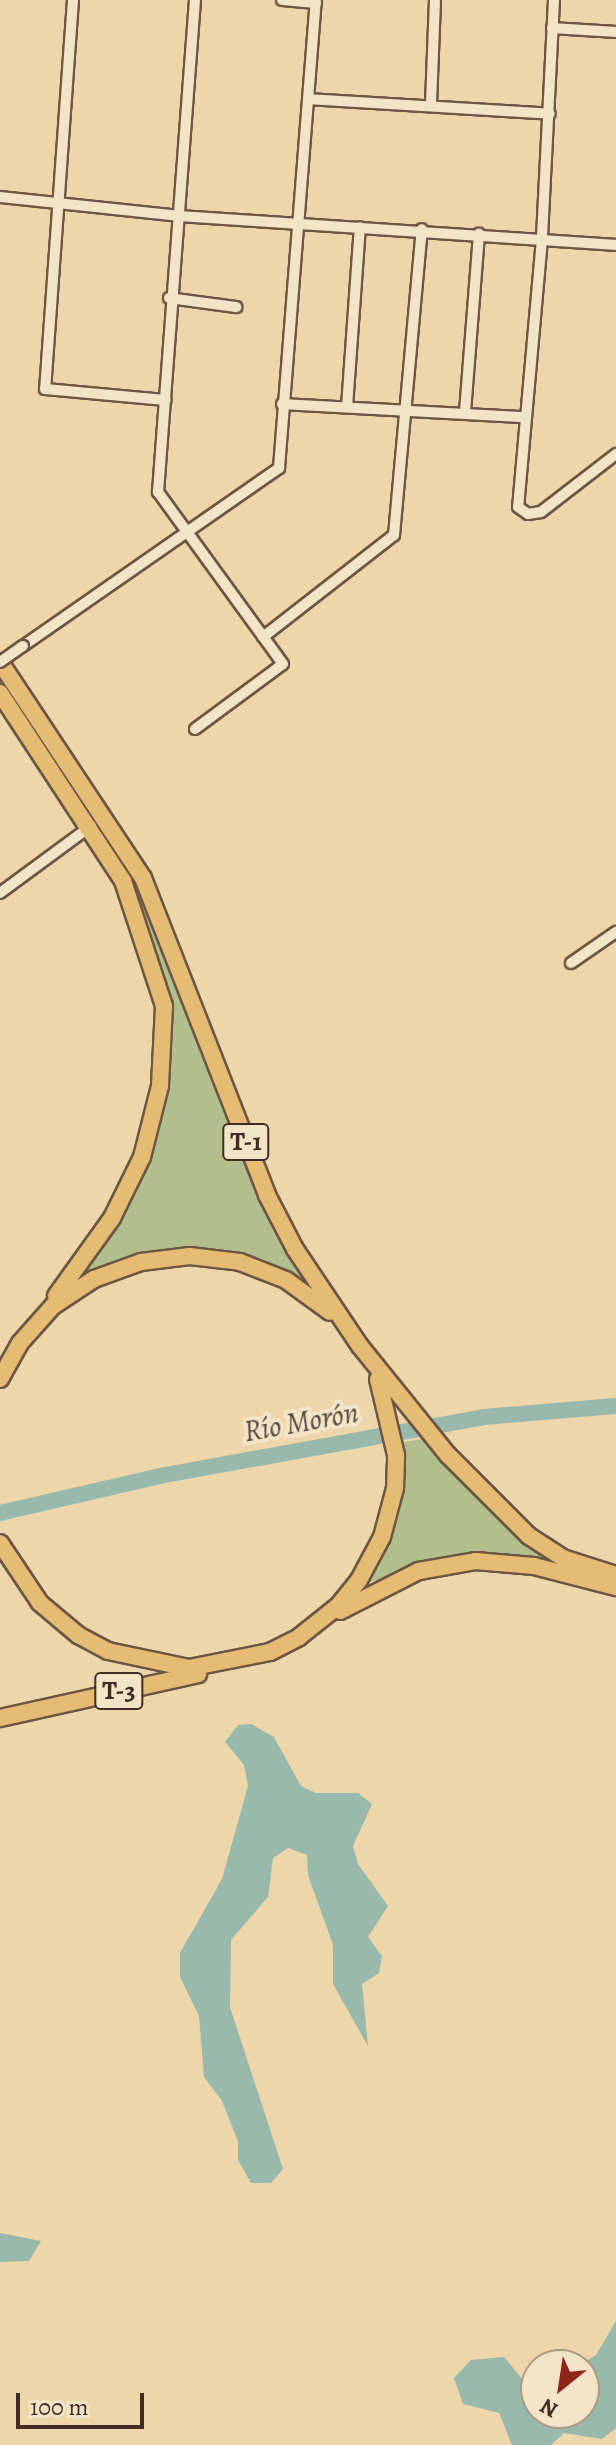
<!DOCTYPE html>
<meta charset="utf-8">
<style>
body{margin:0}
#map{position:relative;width:616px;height:2445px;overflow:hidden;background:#edd6a9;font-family:Alegreya,serif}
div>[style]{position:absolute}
.green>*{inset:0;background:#b2bf8d}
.water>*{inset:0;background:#99b9ad}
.river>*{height:16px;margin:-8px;padding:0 8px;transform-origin:8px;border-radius:8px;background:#99b9ad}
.roads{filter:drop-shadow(2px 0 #6d5644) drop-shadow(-2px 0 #6d5644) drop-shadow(0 2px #6d5644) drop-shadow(0 -2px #6d5644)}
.minor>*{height:10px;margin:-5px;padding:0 5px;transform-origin:5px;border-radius:5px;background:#f3e4c7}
.highway>*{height:16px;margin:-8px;padding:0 8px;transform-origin:8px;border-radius:8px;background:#e6bb74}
.bridges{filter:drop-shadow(2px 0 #6d5644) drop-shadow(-2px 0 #6d5644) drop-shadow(0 2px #6d5644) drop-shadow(0 -2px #6d5644)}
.minor-bridge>*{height:10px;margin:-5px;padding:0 5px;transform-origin:5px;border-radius:5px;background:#f3e4c7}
span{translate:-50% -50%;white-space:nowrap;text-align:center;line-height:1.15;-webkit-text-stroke:8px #f3e4c7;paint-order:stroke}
.shield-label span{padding:2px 6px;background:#f3e4c7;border:2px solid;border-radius:6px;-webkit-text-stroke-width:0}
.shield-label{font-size:26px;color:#422b22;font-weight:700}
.water-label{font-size:30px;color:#53473e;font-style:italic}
.north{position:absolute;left:520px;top:2349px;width:80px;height:80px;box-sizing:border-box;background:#f3e4c7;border:2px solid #ac9a85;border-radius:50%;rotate:210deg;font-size:22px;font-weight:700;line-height:32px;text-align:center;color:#422b22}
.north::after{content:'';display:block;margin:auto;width:28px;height:36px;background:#8f2418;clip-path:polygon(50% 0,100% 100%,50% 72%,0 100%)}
.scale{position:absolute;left:16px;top:2393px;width:128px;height:36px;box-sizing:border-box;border:4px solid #422b22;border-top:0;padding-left:10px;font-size:24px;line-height:28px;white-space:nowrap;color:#422b22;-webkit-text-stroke:6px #f3e4c7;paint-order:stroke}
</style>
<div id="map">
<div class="green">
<i style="clip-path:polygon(130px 873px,256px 1187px,309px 1282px,258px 1258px,185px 1246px,111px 1262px,77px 1279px,116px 1229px,138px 1190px,169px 1072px,171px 1025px,158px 961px,127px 875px)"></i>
<i style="clip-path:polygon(422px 1439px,513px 1534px,545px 1559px,469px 1555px,427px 1562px,365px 1584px,397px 1515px,403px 1442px)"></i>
</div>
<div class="water">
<i style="clip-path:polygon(251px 1724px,274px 1737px,301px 1786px,316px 1793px,358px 1793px,372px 1804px,353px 1846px,358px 1864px,388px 1906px,368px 1937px,382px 1956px,379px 1973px,362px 1984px,368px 2046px,333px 1984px,333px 1945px,308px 1875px,307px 1855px,288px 1848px,273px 1858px,268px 1897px,231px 1940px,230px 2007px,283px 2169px,271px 2183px,251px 2183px,238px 2160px,238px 2141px,222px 2101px,204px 2077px,199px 2016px,180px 1977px,180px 1953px,222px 1879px,248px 1786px,244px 1765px,225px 1742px,238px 1725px)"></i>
<i style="clip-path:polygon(0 2233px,41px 2241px,29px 2261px,0 2262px)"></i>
<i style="clip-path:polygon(616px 2321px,616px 2428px,602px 2439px,564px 2433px,551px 2445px,512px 2445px,499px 2413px,463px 2404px,454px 2378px,471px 2360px,504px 2357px,523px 2380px,536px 2382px,536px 2413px,584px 2413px,580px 2365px,596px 2355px)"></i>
</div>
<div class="river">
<i style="left:0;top:1513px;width:169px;rotate:-13deg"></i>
<i style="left:165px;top:1475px;width:324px;rotate:-10.3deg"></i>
<i style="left:484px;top:1417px;width:132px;rotate:-4.8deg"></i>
</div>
<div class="roads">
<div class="minor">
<i style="left:73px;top:0;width:390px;rotate:94.1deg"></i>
<i style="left:45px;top:389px;width:121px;rotate:5.2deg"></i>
<i style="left:282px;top:0;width:34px;rotate:5deg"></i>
<i style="left:554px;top:0;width:239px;rotate:92.9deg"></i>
<i style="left:542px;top:239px;width:269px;rotate:95.1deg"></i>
<i style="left:518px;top:507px;width:12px;rotate:35deg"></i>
<i style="left:528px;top:514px;width:13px;rotate:-9deg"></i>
<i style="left:541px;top:512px;width:95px;rotate:-37.7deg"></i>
<i style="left:552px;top:28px;width:64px;rotate:3.6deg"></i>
<i style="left:308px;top:99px;width:242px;rotate:3.5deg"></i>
<i style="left:431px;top:104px;width:104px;rotate:-87.8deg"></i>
<i style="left:0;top:197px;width:181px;rotate:6deg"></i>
<i style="left:180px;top:216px;width:437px;rotate:3.8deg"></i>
<i style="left:169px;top:298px;width:68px;rotate:7.7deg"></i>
<i style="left:282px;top:404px;width:243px;rotate:3.1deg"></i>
<i style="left:347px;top:407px;width:180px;rotate:-85.9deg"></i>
<i style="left:465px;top:412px;width:179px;rotate:-85.5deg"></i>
<i style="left:263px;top:637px;width:166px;rotate:-37.9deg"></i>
<i style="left:394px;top:535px;width:307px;rotate:-84.8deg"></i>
<i style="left:23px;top:646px;width:312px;rotate:-34.8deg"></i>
<i style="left:279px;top:468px;width:469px;rotate:-85.5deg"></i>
<i style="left:195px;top:729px;width:109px;rotate:-36.5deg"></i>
<i style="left:283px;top:664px;width:213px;rotate:-126deg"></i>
<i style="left:158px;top:492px;width:493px;rotate:-85.7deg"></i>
<i style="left:0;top:893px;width:113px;rotate:-36.4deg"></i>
<i style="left:571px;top:963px;width:55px;rotate:-34.6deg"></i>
</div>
<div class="highway">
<i style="left:0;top:662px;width:259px;rotate:56.5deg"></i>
<i style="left:143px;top:878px;width:340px;rotate:68.6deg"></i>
<i style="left:267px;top:1195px;width:61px;rotate:62.6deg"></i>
<i style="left:295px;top:1249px;width:117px;rotate:56.2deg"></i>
<i style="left:360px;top:1346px;width:140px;rotate:51.1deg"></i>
<i style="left:448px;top:1455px;width:115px;rotate:45deg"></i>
<i style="left:529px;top:1536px;width:40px;rotate:32.9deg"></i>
<i style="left:563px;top:1558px;width:56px;rotate:17.8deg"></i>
<i style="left:0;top:693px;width:225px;rotate:56.8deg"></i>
<i style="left:123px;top:881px;width:132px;rotate:71.8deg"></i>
<i style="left:164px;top:1006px;width:80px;rotate:92.9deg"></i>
<i style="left:160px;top:1086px;width:73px;rotate:104.2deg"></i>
<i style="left:142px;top:1157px;width:68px;rotate:116.2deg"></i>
<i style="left:112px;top:1218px;width:96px;rotate:125.7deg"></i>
<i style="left:0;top:1379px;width:41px;rotate:-60.9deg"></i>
<i style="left:20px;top:1343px;width:50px;rotate:-48.3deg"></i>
<i style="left:53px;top:1306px;width:49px;rotate:-33.4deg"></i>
<i style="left:94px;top:1279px;width:50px;rotate:-19.9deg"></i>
<i style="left:141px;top:1262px;width:49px;rotate:-7deg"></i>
<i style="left:190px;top:1256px;width:50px;rotate:6.8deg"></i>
<i style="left:240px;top:1262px;width:49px;rotate:21.4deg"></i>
<i style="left:286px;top:1280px;width:54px;rotate:36deg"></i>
<i style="left:0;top:1543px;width:72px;rotate:56.3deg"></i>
<i style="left:40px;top:1603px;width:50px;rotate:40.1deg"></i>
<i style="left:78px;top:1635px;width:34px;rotate:28deg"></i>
<i style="left:108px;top:1651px;width:83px;rotate:11.9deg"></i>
<i style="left:189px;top:1668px;width:83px;rotate:-11.2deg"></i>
<i style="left:270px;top:1652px;width:33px;rotate:-27deg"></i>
<i style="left:299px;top:1637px;width:50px;rotate:-38.5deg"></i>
<i style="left:338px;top:1606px;width:33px;rotate:-51deg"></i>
<i style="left:359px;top:1580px;width:49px;rotate:-61.9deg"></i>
<i style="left:382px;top:1537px;width:51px;rotate:-75.1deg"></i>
<i style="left:395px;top:1488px;width:33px;rotate:-88deg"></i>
<i style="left:396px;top:1455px;width:78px;rotate:-103.3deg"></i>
<i style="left:340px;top:1611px;width:89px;rotate:-26.9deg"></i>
<i style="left:419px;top:1571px;width:57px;rotate:-10.1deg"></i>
<i style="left:475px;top:1561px;width:59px;rotate:4.8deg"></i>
<i style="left:534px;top:1566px;width:85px;rotate:14.4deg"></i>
<i style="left:0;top:1718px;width:203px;rotate:-12.5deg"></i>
</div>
</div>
<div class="bridges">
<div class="minor-bridge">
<i style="left:0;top:662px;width:28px;rotate:-35deg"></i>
</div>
</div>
<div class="shield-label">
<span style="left:246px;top:1142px">T-1</span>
<span style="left:119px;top:1691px">T-3</span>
</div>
<div class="water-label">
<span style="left:301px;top:1422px;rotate:-10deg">Río Morón</span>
</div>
<div class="north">N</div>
<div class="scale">100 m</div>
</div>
